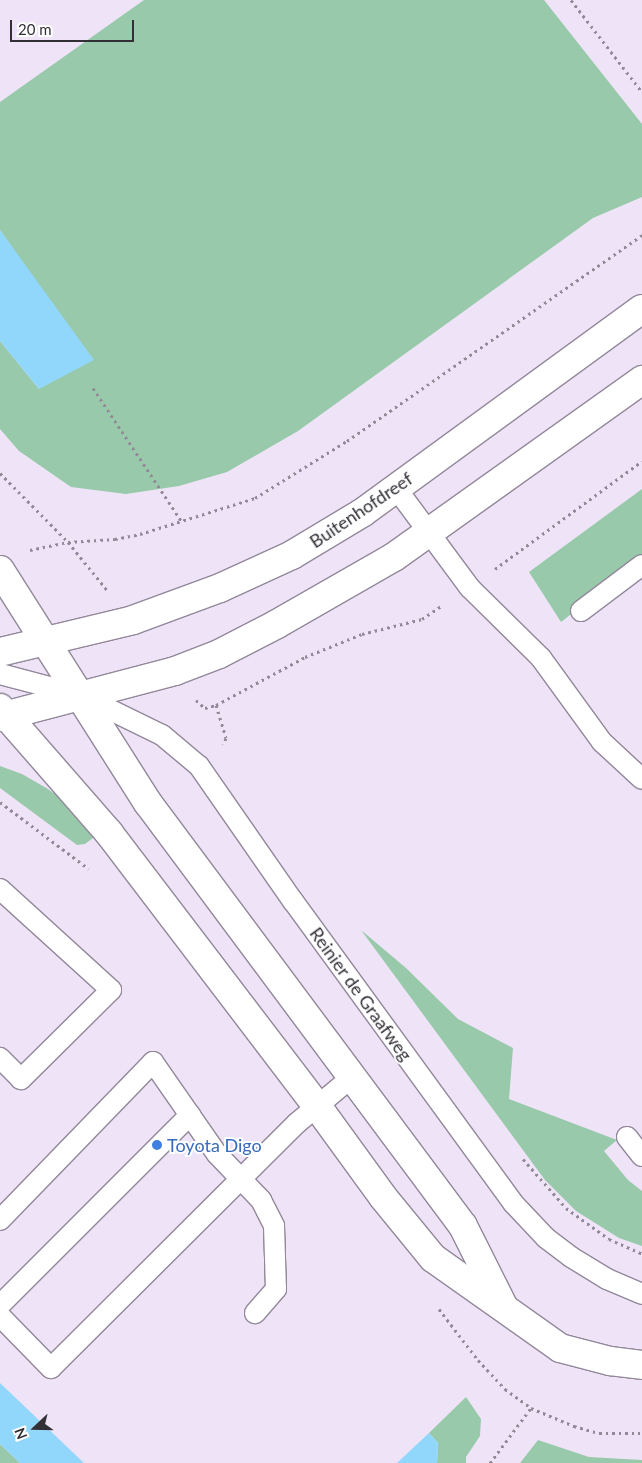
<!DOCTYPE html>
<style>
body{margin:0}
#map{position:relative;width:642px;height:1463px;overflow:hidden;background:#efe4f7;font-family:Lato,sans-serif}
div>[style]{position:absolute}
.green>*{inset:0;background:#98c9ab}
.water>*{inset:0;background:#91d7fb}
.path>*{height:3px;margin-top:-1.5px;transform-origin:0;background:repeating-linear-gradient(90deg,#918a97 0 2.5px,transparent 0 6.5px)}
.roads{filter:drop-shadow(1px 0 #92889a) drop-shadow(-1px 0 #92889a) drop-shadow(0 1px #92889a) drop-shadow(0 -1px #92889a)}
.service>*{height:20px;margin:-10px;padding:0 10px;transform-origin:10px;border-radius:10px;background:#fff}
.tertiary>*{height:28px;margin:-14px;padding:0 14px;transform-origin:14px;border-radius:14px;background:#fff}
.secondary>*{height:28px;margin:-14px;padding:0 14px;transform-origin:14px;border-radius:14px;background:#fff}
.dots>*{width:14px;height:14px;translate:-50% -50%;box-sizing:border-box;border:2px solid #fff;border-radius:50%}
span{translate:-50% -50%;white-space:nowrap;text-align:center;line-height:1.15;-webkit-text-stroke:4px #fff;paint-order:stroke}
.street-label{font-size:18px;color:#332f37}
.shop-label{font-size:18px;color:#366cbe}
.left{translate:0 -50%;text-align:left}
.north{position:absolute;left:10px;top:1403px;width:50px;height:50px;-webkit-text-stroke:4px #fff;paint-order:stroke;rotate:249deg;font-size:14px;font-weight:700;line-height:20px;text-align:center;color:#332f37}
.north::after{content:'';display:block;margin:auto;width:18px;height:22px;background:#332f37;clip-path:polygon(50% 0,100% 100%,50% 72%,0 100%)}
.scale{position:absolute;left:10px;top:20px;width:124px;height:22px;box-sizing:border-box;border:2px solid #332f37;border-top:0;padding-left:6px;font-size:15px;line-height:18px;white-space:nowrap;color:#332f37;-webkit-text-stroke:4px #fff;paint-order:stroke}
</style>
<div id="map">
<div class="green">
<i style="clip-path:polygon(144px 0,544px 0,642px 124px,642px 197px,593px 218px,298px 431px,227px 472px,179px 486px,126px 494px,71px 487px,19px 451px,0 429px,0 341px,39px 389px,22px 262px,0 230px,0 102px)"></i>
<i style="clip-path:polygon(642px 489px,642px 559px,561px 622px,529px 572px)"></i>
<i style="clip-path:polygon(0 766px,22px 774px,48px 789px,68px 804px,97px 835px,85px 844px,77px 845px,0 788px)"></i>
<i style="clip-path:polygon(361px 930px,406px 968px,458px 1019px,513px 1048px,509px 1099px,617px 1140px,604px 1151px,628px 1180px,642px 1191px,642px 1246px,619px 1238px,576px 1211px,545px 1180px)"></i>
<i style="clip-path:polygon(466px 1397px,481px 1419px,480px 1436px,466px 1457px,466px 1463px,437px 1463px,438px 1443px,429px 1433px)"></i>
<i style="clip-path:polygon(538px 1440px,589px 1457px,642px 1460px,642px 1463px,520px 1463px)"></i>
<i style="clip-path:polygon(0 1444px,20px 1463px,0 1463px)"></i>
</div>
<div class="water">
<i style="clip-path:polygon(0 230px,94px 360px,39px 389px,0 341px)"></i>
<i style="clip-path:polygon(0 1383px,84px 1463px,20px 1463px,0 1444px)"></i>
<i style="clip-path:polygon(429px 1433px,438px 1443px,437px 1463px,397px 1463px)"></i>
</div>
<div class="path">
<i style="left:571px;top:0;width:116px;rotate:52.3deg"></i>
<i style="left:93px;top:388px;width:161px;rotate:56.4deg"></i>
<i style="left:0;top:473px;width:97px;rotate:45.4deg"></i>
<i style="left:68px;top:542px;width:62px;rotate:50.9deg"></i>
<i style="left:30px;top:550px;width:39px;rotate:-12deg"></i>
<i style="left:68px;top:542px;width:47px;rotate:-3.7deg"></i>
<i style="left:115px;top:539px;width:25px;rotate:-11deg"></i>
<i style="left:140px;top:534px;width:121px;rotate:-17.4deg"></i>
<i style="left:255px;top:498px;width:108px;rotate:-31.8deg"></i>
<i style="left:347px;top:441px;width:360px;rotate:-34.9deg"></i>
<i style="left:495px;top:569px;width:182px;rotate:-36.3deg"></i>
<i style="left:196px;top:700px;width:12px;rotate:42deg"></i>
<i style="left:205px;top:708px;width:11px;rotate:-15deg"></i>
<i style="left:216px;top:705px;width:101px;rotate:-28.3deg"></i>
<i style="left:305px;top:657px;width:61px;rotate:-22deg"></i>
<i style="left:362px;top:634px;width:62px;rotate:-14deg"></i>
<i style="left:422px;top:619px;width:25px;rotate:-34deg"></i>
<i style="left:216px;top:705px;width:34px;rotate:73deg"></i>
<i style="left:226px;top:738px;width:7px;rotate:117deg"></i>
<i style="left:0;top:802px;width:111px;rotate:37deg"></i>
<i style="left:523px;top:1159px;width:65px;rotate:48.7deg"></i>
<i style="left:566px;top:1208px;width:53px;rotate:35.8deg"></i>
<i style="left:609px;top:1239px;width:36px;rotate:24deg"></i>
<i style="left:439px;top:1309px;width:64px;rotate:52.6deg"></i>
<i style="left:478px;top:1360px;width:40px;rotate:47deg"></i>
<i style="left:505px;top:1389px;width:32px;rotate:36deg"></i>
<i style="left:531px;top:1408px;width:47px;rotate:22.7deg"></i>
<i style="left:574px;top:1426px;width:26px;rotate:16deg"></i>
<i style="left:599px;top:1433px;width:43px"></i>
<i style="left:490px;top:1463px;width:69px;rotate:-53.3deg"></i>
</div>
<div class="roads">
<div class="service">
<i style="left:396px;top:488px;width:124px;rotate:53.5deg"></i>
<i style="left:470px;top:588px;width:100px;rotate:44.6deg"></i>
<i style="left:541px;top:658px;width:104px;rotate:54deg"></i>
<i style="left:602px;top:742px;width:54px;rotate:42.8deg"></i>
<i style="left:581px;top:611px;width:76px;rotate:-37deg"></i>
<i style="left:0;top:674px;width:83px;rotate:14.7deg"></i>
<i style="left:80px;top:695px;width:91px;rotate:26deg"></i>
<i style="left:162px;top:735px;width:48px;rotate:40deg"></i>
<i style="left:199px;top:766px;width:165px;rotate:55.2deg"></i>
<i style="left:293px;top:901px;width:374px;rotate:53.9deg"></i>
<i style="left:513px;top:1203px;width:48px;rotate:46.7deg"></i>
<i style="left:546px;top:1238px;width:31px;rotate:37deg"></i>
<i style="left:571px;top:1257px;width:42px;rotate:31.4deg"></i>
<i style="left:607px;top:1279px;width:38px;rotate:23deg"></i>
<i style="left:0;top:889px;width:150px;rotate:42.3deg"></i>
<i style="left:111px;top:990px;width:127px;rotate:135.3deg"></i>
<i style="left:21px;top:1079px;width:30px;rotate:-135deg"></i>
<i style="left:627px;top:1137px;width:24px;rotate:52deg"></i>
<i style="left:0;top:1220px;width:220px;rotate:-45.9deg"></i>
<i style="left:153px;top:1062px;width:112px;rotate:55.2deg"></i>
<i style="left:217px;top:1154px;width:64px;rotate:46.3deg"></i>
<i style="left:261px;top:1200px;width:29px;rotate:63deg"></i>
<i style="left:274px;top:1226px;width:63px;rotate:88.2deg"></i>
<i style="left:276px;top:1289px;width:32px;rotate:131deg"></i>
<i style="left:0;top:1305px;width:269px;rotate:-45deg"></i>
<i style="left:0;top:1316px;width:73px;rotate:45.6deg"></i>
<i style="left:51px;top:1368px;width:347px;rotate:-44.9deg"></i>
<i style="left:297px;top:1123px;width:72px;rotate:-39.9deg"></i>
</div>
<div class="tertiary">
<i style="left:0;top:652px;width:137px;rotate:-13.5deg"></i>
<i style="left:133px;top:620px;width:93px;rotate:-20.2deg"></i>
<i style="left:220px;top:588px;width:79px;rotate:-24.6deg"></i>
<i style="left:292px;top:555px;width:82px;rotate:-31deg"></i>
<i style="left:362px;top:513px;width:346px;rotate:-36.1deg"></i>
<i style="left:0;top:717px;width:181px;rotate:-14.7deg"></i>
<i style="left:175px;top:671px;width:47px;rotate:-21.1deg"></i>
<i style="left:219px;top:654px;width:65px;rotate:-27.3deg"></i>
<i style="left:277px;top:624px;width:135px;rotate:-29.8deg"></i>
<i style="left:394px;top:557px;width:305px;rotate:-35.5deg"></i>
</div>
<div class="secondary">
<i style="left:0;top:570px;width:276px;rotate:57.6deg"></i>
<i style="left:148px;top:803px;width:527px;rotate:53.33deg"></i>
<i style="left:463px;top:1226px;width:89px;rotate:63.4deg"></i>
<i style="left:0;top:708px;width:166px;rotate:48.9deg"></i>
<i style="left:109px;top:833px;width:343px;rotate:52.7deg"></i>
<i style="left:317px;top:1106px;width:112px;rotate:54deg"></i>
<i style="left:383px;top:1197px;width:79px;rotate:50.7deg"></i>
<i style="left:433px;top:1258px;width:156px;rotate:35.3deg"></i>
<i style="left:560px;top:1348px;width:52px;rotate:14.6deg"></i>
<i style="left:610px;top:1361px;width:32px;rotate:7deg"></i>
</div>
</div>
<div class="dots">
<i style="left:157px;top:1145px;background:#3f7fe0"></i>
</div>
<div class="street-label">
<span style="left:361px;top:510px;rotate:-34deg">Buitenhofdreef</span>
<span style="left:361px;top:994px;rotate:54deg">Reinier de Graafweg</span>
</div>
<div class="shop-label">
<span class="left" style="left:167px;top:1145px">Toyota Digo</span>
</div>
<div class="north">N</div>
<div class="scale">20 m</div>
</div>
